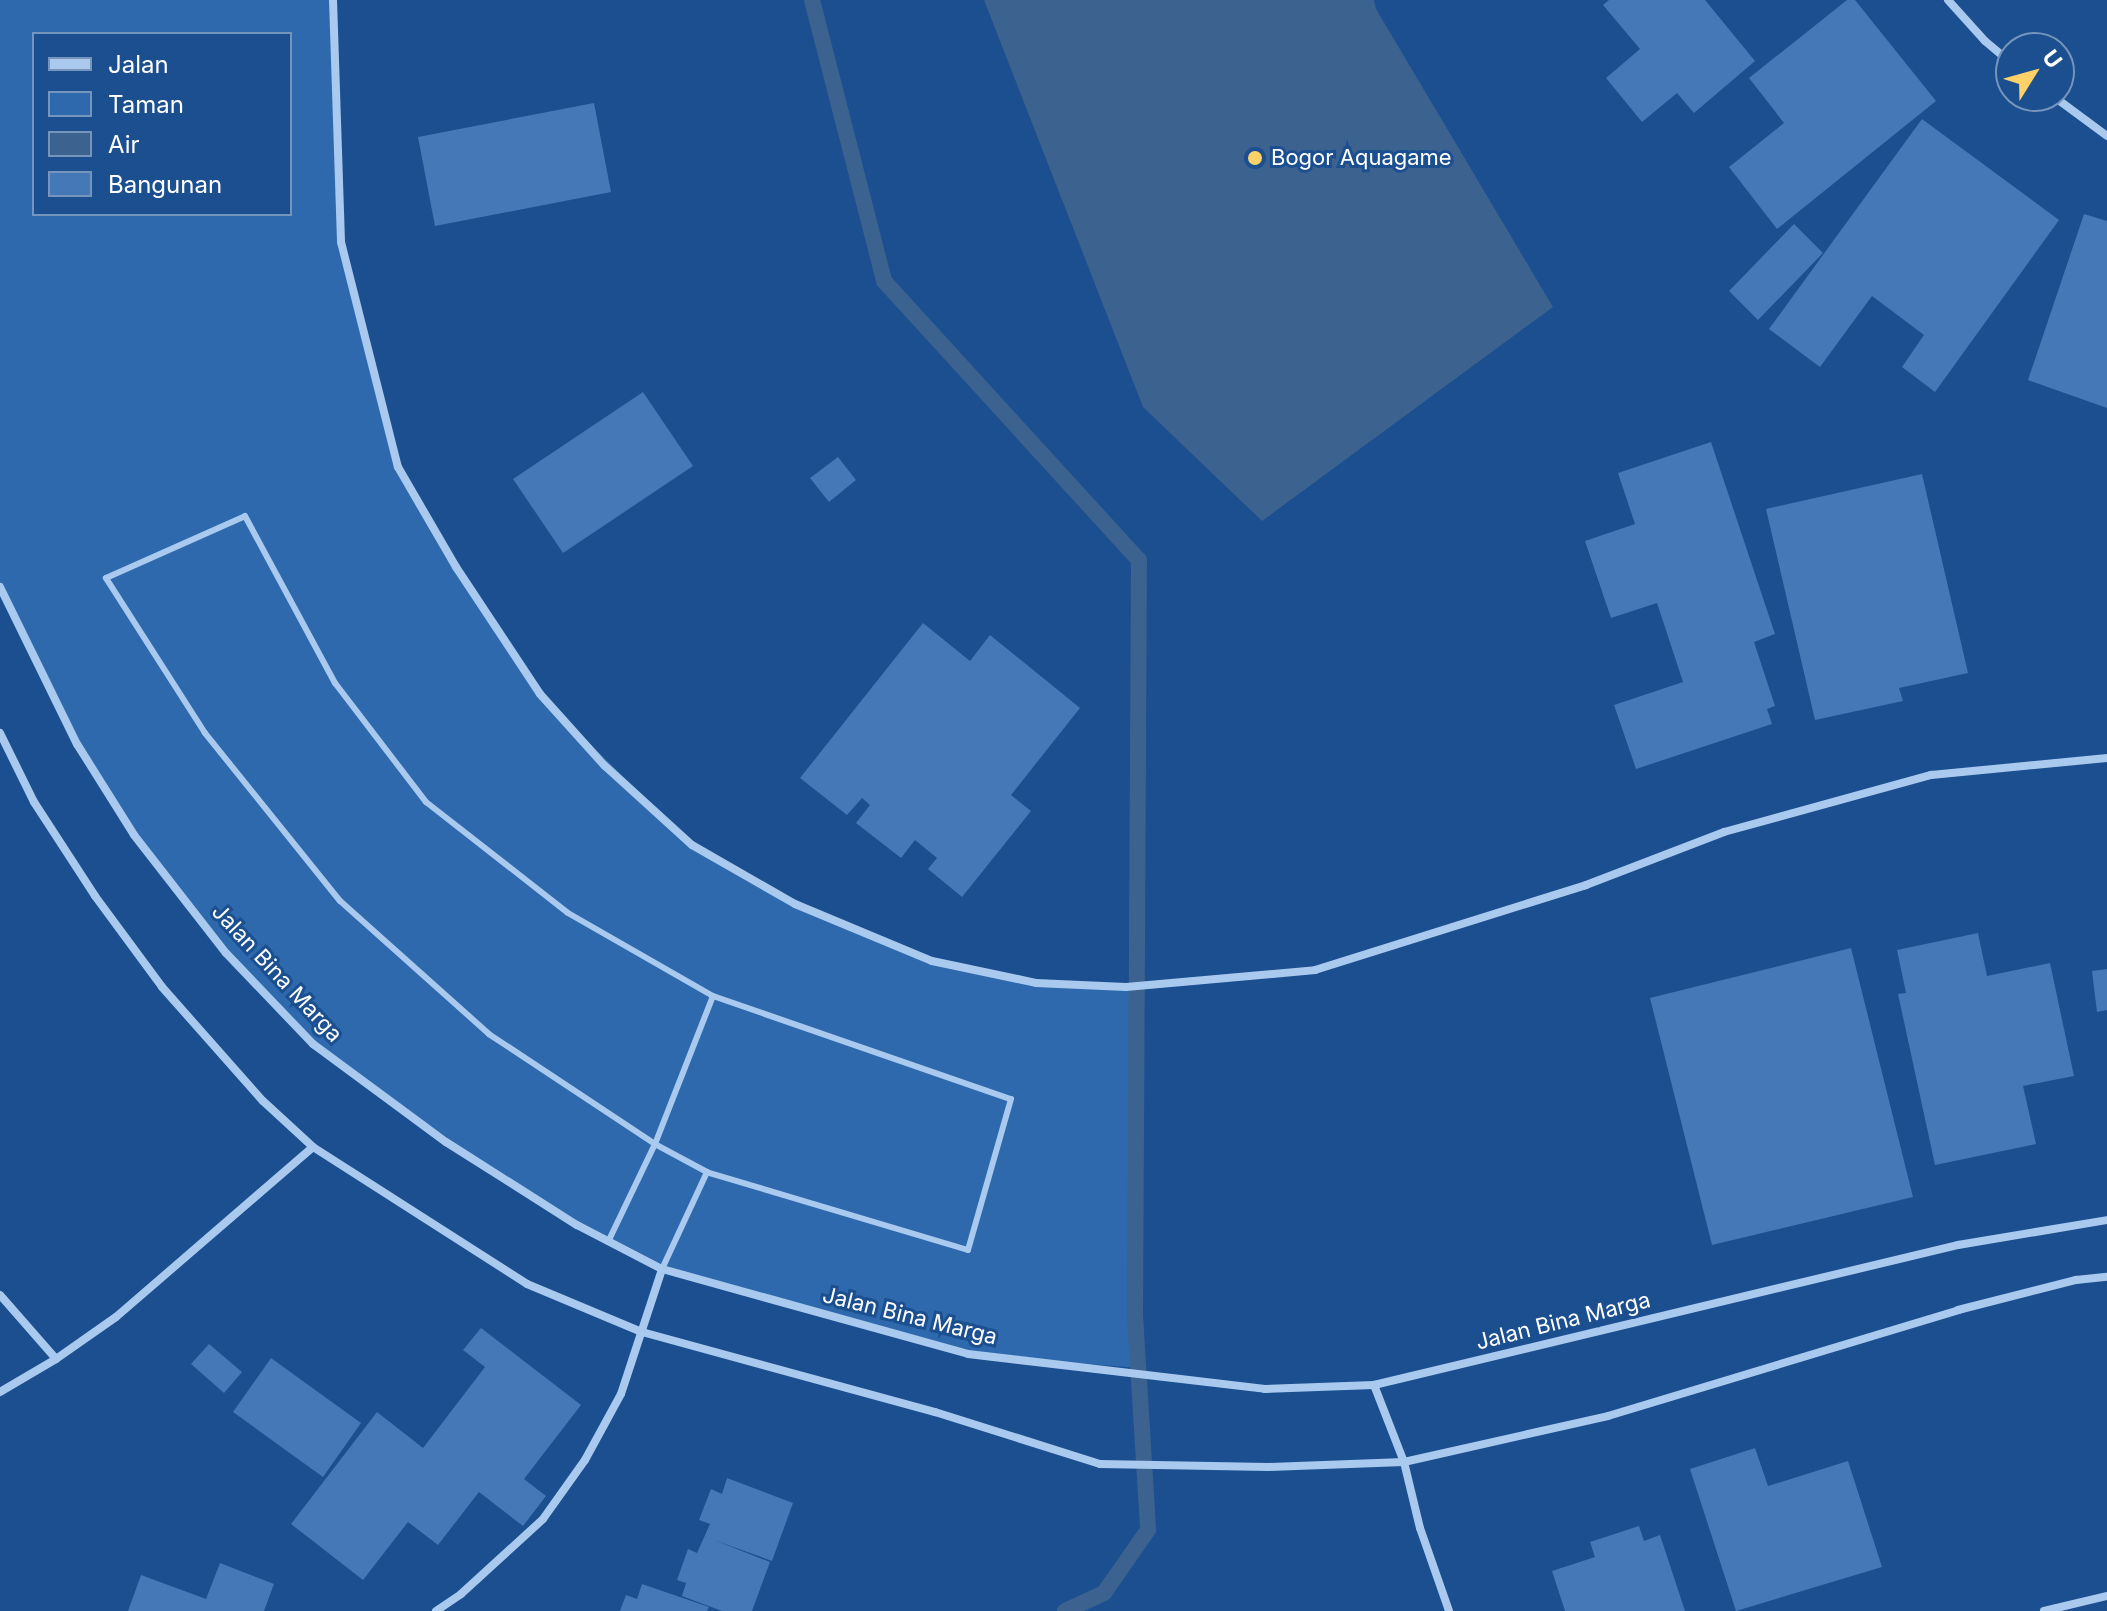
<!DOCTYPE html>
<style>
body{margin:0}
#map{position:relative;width:2107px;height:1611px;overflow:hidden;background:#1b4f8f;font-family:Inter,sans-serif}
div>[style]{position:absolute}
.green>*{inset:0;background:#2e69ad}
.water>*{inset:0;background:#3c6290}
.stream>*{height:16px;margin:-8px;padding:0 8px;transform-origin:8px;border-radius:8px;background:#3c6290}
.building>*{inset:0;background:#4478b7}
.lane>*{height:6px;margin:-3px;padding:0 3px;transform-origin:3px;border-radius:3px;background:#a9c9ee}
.street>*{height:8px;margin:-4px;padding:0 4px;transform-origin:4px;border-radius:4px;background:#a9c9ee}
.dots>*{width:22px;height:22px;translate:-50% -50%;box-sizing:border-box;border:4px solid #1b4f8f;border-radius:50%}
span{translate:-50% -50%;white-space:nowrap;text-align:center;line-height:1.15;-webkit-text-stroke:6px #1b4f8f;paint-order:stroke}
.poi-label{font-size:22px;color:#fff}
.left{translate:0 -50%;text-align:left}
.street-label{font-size:22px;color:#fff}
.legend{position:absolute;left:32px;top:32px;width:260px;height:184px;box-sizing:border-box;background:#1b4f8f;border:2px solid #7695bc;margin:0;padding:10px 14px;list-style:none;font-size:24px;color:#fff}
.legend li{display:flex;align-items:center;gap:16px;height:40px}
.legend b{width:40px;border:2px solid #7695bc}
.north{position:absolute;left:1995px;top:32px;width:80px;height:80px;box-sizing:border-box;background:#1b4f8f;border:2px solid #7695bc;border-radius:50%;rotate:53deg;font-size:22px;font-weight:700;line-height:32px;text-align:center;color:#fff}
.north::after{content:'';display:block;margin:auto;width:28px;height:36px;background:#ffd166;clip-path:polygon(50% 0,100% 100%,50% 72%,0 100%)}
</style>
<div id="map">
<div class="green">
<i style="clip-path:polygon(evenodd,0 0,333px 0,341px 242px,398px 467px,456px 567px,540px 694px,692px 845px,796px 904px,932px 961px,1036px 983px,1138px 985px,1138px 1368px,968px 1354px,662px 1269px,522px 1190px,313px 1044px,226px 953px,134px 835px,77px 744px,0 586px,0 0,34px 34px,290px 34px,290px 214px,34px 214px,34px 34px)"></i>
</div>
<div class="water">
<i style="clip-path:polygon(984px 0,1374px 0,1376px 9px,1553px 307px,1262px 521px,1143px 407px)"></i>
</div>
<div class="stream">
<i style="left:812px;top:0;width:290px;rotate:75.6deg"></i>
<i style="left:884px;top:281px;width:378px;rotate:47.6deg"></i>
<i style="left:1139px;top:560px;width:755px;rotate:90.3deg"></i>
<i style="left:1135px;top:1315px;width:215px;rotate:86.5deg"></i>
<i style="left:1148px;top:1530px;width:77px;rotate:124.9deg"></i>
<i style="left:1104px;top:1593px;width:43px;rotate:155.2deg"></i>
</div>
<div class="building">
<i style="clip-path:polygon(1609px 0,1705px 0,1755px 61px,1694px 113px,1677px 93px,1642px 122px,1606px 78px,1640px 49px,1603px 5px)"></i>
<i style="clip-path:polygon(1847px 0,1855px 0,1936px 101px,1777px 229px,1729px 167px,1784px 123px,1749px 78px)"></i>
<i style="clip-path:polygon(594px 103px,611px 192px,435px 226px,418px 137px)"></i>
<i style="clip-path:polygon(1922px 119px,2059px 220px,1935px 392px,1902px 367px,1924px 335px,1872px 296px,1820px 367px,1769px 329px)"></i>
<i style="clip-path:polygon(2084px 214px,2107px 221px,2107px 408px,2028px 380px)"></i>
<i style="clip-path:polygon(1794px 224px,1823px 253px,1758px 320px,1729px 291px)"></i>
<i style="clip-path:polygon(643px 392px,693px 466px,563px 553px,513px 479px)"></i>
<i style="clip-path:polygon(1711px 442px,1775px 634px,1754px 642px,1775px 706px,1767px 709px,1772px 724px,1636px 769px,1614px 705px,1683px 682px,1657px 603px,1611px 618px,1585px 541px,1635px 524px,1618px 473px)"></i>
<i style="clip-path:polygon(838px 457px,856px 480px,829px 502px,810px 478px)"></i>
<i style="clip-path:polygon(1922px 474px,1968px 673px,1899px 688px,1903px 701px,1815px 720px,1766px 509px)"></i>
<i style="clip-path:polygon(923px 623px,970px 661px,990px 635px,1080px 708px,1011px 795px,1031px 811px,962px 897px,928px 869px,937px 858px,915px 840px,901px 858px,856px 823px,870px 805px,862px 798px,847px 815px,800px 778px)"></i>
<i style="clip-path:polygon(1978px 933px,1987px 976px,2050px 963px,2074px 1076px,2023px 1086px,2036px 1144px,1935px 1165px,1898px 994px,1906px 993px,1897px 950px)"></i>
<i style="clip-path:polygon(1851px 948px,1913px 1197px,1712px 1245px,1650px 998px)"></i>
<i style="clip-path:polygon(2107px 969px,2107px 1010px,2097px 1012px,2092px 971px)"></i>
<i style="clip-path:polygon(481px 1328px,581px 1405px,524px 1479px,546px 1496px,523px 1526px,479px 1492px,438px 1545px,408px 1522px,363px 1580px,291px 1524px,377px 1412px,423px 1448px,485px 1367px,463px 1350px)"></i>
<i style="clip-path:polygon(209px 1344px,242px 1372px,224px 1393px,191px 1364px)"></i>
<i style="clip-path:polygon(271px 1358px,361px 1423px,323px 1477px,233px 1412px)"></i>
<i style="clip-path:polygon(1755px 1448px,1768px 1486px,1848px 1461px,1882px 1567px,1736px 1611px,1690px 1469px)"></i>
<i style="clip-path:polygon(727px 1478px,793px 1503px,772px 1561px,714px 1540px,770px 1562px,752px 1611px,722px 1611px,682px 1596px,686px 1583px,677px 1580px,688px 1549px,697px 1553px,710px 1524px,699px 1520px,711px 1489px,722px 1494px)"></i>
<i style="clip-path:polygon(1639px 1526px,1644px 1541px,1660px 1535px,1685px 1611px,1565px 1611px,1552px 1571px,1595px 1557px,1590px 1542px)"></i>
<i style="clip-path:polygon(220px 1563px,274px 1584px,264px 1611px,128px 1611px,141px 1575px,206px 1599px)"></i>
<i style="clip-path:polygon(642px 1584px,709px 1607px,707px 1611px,620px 1611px,626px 1595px,637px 1599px)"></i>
</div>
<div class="lane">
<i style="left:608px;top:1242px;width:109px;rotate:-64.4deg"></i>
<i style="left:655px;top:1144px;width:159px;rotate:-68.6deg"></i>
<i style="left:713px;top:996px;width:315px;rotate:19.1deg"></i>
<i style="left:1011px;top:1099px;width:157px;rotate:105.9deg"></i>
<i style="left:968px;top:1250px;width:272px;rotate:-163.4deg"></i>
<i style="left:707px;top:1172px;width:59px;rotate:-151.7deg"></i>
<i style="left:655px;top:1144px;width:199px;rotate:-146.5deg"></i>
<i style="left:489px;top:1034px;width:200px;rotate:-138.2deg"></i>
<i style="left:340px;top:901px;width:216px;rotate:-128.8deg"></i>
<i style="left:205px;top:733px;width:184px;rotate:-122.6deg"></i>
<i style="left:106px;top:578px;width:152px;rotate:-24deg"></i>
<i style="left:245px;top:516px;width:190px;rotate:61.7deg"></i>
<i style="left:335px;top:683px;width:150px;rotate:52.6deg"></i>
<i style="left:426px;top:802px;width:180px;rotate:38deg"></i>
<i style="left:568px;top:913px;width:167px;rotate:29.8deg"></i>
<i style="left:662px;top:1269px;width:107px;rotate:-65.1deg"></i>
</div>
<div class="street">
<i style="left:333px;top:0;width:242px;rotate:88.1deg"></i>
<i style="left:341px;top:242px;width:232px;rotate:75.8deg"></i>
<i style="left:398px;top:467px;width:116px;rotate:59.9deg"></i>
<i style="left:456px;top:567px;width:152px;rotate:56.5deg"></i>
<i style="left:540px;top:694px;width:96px;rotate:48deg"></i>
<i style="left:604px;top:765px;width:119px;rotate:42.3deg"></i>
<i style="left:692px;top:845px;width:119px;rotate:29.8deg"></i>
<i style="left:795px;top:904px;width:148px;rotate:22.6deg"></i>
<i style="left:932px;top:961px;width:106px;rotate:11.9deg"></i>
<i style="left:1036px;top:983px;width:90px;rotate:2.5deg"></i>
<i style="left:1126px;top:987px;width:190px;rotate:-5.1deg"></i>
<i style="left:1315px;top:970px;width:284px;rotate:-17.4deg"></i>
<i style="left:1586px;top:885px;width:148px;rotate:-21deg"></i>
<i style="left:1724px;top:832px;width:215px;rotate:-15.4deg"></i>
<i style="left:1931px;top:775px;width:177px;rotate:-5.5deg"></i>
<i style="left:1948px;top:0;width:55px;rotate:47.9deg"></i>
<i style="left:1985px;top:41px;width:34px;rotate:40deg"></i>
<i style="left:2053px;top:96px;width:67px;rotate:36.5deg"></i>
<i style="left:0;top:587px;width:175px;rotate:63.9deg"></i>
<i style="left:77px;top:744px;width:107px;rotate:57.9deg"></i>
<i style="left:134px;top:835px;width:150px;rotate:52.1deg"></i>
<i style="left:226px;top:953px;width:126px;rotate:46.3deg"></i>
<i style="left:313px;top:1044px;width:165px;rotate:36.4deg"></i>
<i style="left:446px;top:1142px;width:155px;rotate:32.4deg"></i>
<i style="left:577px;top:1225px;width:96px;rotate:27.4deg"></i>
<i style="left:662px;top:1269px;width:318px;rotate:15.5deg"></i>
<i style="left:968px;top:1354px;width:299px;rotate:6.7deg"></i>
<i style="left:1265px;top:1389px;width:109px;rotate:-2.1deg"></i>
<i style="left:1374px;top:1385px;width:601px;rotate:-13.48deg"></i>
<i style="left:1958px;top:1245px;width:151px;rotate:-9.5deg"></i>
<i style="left:0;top:733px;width:77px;rotate:63.8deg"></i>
<i style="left:34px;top:802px;width:112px;rotate:57deg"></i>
<i style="left:95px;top:896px;width:113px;rotate:53.6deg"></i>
<i style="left:162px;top:987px;width:152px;rotate:48.5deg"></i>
<i style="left:263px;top:1101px;width:68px;rotate:42.6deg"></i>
<i style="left:313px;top:1147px;width:254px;rotate:32.6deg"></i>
<i style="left:527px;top:1284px;width:125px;rotate:22.7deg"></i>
<i style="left:642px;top:1332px;width:304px;rotate:15.3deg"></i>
<i style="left:935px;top:1412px;width:173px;rotate:17.5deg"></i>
<i style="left:1100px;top:1464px;width:168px;rotate:1deg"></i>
<i style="left:1268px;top:1467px;width:136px;rotate:-2.1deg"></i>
<i style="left:1404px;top:1462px;width:209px;rotate:-12.7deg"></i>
<i style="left:1608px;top:1416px;width:366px;rotate:-16.8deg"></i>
<i style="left:1958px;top:1310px;width:122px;rotate:-14.3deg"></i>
<i style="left:2076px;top:1280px;width:31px;rotate:-6deg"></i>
<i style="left:0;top:1295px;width:85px;rotate:48.8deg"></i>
<i style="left:1374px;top:1385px;width:83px;rotate:68.7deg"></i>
<i style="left:1404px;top:1462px;width:68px;rotate:76.4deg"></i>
<i style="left:1420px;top:1528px;width:88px;rotate:70.7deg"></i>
<i style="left:0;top:1392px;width:65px;rotate:-30.5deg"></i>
<i style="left:56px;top:1359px;width:73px;rotate:-35deg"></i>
<i style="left:116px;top:1317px;width:260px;rotate:-40.8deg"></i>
<i style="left:436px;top:1611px;width:30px;rotate:-34deg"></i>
<i style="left:461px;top:1594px;width:111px;rotate:-42.4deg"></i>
<i style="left:543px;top:1519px;width:72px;rotate:-54.6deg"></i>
<i style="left:585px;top:1460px;width:75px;rotate:-61.4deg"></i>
<i style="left:621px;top:1394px;width:132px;rotate:-71.8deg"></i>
<i style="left:2044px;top:1611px;width:65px;rotate:-13.4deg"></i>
</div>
<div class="dots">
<i style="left:1255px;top:158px;background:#ffd166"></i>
</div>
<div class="poi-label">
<span class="left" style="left:1271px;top:158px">Bogor Aquagame</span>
</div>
<div class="street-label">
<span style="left:277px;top:973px;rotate:47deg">Jalan Bina Marga</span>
<span style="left:910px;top:1316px;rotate:14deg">Jalan Bina Marga</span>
<span style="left:1563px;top:1321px;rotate:-14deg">Jalan Bina Marga</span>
</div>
<ul class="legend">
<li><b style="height:10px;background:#a9c9ee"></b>Jalan</li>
<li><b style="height:22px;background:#2e69ad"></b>Taman</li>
<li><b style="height:22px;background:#3c6290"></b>Air</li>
<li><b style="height:22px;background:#4478b7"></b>Bangunan</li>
</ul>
<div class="north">U</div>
</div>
